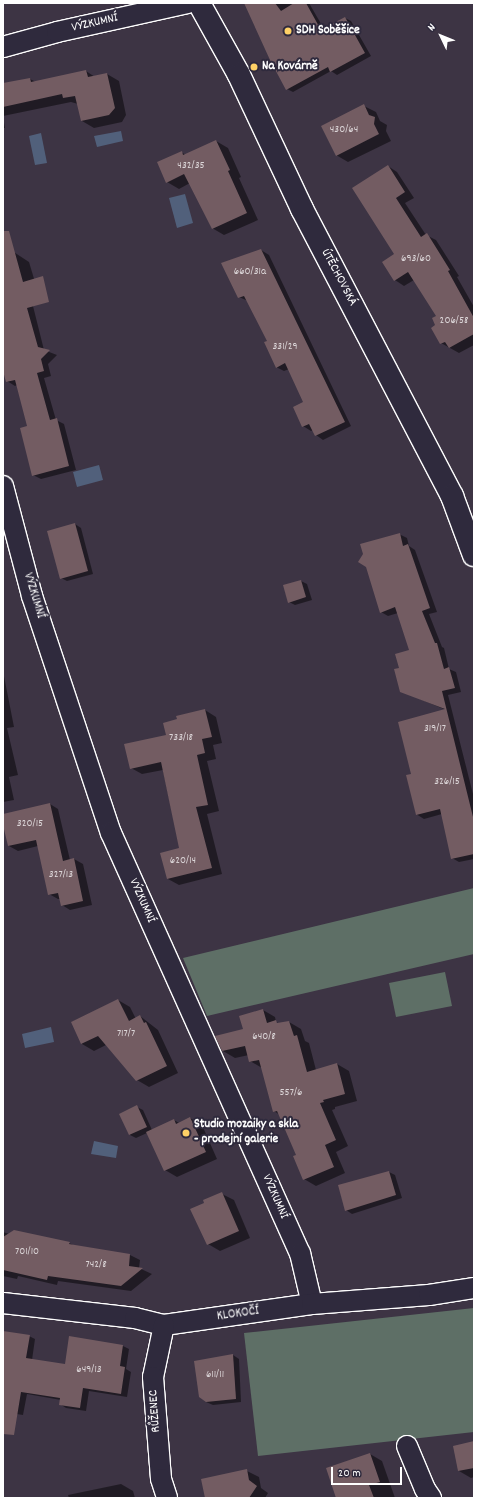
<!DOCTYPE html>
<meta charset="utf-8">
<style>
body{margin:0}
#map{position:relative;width:477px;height:1501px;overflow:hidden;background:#3d3444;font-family:Dekko,sans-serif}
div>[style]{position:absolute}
.green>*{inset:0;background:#5e6f66}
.water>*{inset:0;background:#51607b}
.shadow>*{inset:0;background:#0007}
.building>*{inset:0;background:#735c62}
.roads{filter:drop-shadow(1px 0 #fff) drop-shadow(-1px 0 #fff) drop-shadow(0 1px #fff) drop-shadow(0 -1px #fff)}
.street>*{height:20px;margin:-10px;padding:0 10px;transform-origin:10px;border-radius:10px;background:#2f2a3d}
.secondary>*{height:22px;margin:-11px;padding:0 11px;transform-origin:11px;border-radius:11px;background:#2f2a3d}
.dots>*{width:11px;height:11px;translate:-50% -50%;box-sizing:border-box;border:2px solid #2f2a3d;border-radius:50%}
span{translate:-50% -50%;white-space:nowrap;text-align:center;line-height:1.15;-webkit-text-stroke:4px #2f2a3d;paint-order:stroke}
.number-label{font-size:11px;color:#dcd6d8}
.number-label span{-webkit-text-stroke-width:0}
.street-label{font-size:13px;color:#fff}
.poi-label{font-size:13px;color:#fff;font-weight:700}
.left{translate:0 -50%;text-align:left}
.frame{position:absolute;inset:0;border:4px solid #fff;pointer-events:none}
.north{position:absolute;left:421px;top:16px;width:40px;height:40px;-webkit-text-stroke:3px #2f2a3d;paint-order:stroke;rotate:313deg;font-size:11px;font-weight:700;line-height:16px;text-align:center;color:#fff}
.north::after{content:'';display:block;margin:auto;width:14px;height:18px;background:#fff;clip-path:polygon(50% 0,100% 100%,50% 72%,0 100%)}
.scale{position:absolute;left:331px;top:1467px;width:71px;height:18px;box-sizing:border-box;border:2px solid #fff;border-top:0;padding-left:5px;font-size:12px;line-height:14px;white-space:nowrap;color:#fff;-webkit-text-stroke:3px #2f2a3d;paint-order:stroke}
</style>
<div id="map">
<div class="green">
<i style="clip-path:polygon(474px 888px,474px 954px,207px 1016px,183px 958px)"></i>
<i style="clip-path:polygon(445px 972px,452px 1006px,396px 1017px,389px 983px)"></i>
<i style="clip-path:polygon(474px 1308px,474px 1432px,258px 1456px,244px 1333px)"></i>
</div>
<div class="water">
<i style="clip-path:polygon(121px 131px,123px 141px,97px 147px,94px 136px)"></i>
<i style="clip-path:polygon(41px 133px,47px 163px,35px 165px,29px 136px)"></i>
<i style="clip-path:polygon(185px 194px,193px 223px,177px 228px,169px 198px)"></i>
<i style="clip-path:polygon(99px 465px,103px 480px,77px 487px,73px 472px)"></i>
<i style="clip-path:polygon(51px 1027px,54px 1042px,25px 1048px,22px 1034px)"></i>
<i style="clip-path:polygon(94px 1141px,118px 1146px,116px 1158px,91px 1154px)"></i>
</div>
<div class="shadow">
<i style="clip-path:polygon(246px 3px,309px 3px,324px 29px,345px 18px,351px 21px,371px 56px,337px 75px,331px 71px,293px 92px,287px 89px)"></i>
<i style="clip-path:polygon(86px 71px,95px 77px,107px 74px,119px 81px,126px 115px,122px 122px,94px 128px,82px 121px,78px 104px,71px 102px,3px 116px,3px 84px,30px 79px,36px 82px)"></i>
<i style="clip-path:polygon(364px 106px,376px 112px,380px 121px,387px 125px,386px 131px,391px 141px,348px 162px,336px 155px)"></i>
<i style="clip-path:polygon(3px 117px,5px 128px,3px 128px)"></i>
<i style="clip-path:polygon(216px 141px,228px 148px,241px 177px,239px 178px,258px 220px,224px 235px,212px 228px,190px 183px,179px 189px,167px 182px,181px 152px,186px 155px)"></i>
<i style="clip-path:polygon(388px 166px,397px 172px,414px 198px,405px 203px,426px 235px,436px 240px,459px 276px,457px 277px,474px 307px,474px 345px,459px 353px,441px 343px,437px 325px,437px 316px,414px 280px,404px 286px,395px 280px,395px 254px)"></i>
<i style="clip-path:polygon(3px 245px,29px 262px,38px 292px,3px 302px)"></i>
<i style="clip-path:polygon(261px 250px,269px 255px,351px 426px,323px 440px,316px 435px,313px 430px,311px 431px,303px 426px,305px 402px,289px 369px,284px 371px,276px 367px,268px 341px,248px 301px,239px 297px)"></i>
<i style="clip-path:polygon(33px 306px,44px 350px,57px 355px,48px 364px,51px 376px,44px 378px,56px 420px,64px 424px,76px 470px,41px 479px,33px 475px,28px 427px,17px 385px,15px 386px,7px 381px,3px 367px,3px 313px)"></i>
<i style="clip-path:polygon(75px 524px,81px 528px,93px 574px,67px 581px,61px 578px)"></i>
<i style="clip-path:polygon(399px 534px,407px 538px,409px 546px,415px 550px,437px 612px,429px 614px,442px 647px,444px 648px,449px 669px,456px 672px,461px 692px,448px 695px,474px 798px,474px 859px,459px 862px,452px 858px,442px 814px,424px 819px,416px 814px,412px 774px,446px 710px,401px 691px,400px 669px,410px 651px,398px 613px,388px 616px,381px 612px)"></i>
<i style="clip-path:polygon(301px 581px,307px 584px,312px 600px,295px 605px,289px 602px)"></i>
<i style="clip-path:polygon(3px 671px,14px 727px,7px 728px,18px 775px,9px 777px,14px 800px,3px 802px)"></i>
<i style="clip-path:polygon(205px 710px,216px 717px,222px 743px,213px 745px,216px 759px,207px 761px,219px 811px,207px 814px,222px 874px,179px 885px,168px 879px,180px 849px,163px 770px,142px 774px,131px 768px,167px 736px)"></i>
<i style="clip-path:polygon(50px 804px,58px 809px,70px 860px,74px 859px,83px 864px,92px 905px,70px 910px,62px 905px,60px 899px,58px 899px,49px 894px,38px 846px,18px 851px,9px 846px,3px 815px)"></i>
<i style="clip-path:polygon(118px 1000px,130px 1007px,136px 1019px,140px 1016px,158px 1030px,178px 1073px,149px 1087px,137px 1080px,106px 1045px,94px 1051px,82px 1044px,72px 1022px)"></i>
<i style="clip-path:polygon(263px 1010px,275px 1017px,276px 1022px,280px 1024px,289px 1022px,301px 1029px,305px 1041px,309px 1043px,316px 1070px,337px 1064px,349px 1071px,357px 1101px,335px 1107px,335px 1109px,332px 1110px,348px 1146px,336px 1152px,345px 1173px,316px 1186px,304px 1179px,298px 1155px,280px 1115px,274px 1111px,262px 1068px,250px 1061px,249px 1055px,235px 1058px,223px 1051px)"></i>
<i style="clip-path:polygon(137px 1107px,143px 1110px,152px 1130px,174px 1120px,179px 1123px,190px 1118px,202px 1125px,217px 1159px,177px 1177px,165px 1170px,147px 1133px,136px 1138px,130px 1135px)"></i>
<i style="clip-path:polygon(389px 1172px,395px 1175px,402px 1198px,352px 1214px,346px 1210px)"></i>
<i style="clip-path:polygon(222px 1194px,234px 1200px,250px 1238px,220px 1251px,208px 1244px)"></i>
<i style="clip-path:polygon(14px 1231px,69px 1243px,75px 1246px,130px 1255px,140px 1260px,139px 1268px,152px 1274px,131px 1291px,58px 1281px,57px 1285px,18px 1276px,17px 1279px,3px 1276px,3px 1232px,9px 1234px)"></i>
<i style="clip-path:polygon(3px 1332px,29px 1336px,35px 1339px,32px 1360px,66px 1365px,70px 1338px,123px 1346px,129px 1349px,126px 1369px,131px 1372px,127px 1397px,89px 1391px,86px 1411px,66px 1408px,60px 1404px,61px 1400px,27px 1394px,23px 1415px,3px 1412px)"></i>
<i style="clip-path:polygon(233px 1355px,239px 1359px,241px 1402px,213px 1405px,206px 1402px)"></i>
<i style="clip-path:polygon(474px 1442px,474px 1477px,471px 1478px,459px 1471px)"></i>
<i style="clip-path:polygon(370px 1454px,382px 1461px,395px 1498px,338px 1498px)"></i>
<i style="clip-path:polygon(247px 1471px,259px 1477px,261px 1488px,268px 1493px,265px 1498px,206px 1498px)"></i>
<i style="clip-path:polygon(121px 1484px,133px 1491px,135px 1498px,69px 1498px,68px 1495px)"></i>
</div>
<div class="building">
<i style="clip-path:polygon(244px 3px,275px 3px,281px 11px,294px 3px,306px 3px,321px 30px,345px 17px,365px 53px,330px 72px,328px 67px,286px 90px,270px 60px)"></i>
<i style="clip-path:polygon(86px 70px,88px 77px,107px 73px,115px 108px,109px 115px,81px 121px,75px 96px,63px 98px,62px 94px,3px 107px,3px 83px,30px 78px,31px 82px)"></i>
<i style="clip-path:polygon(364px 104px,369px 115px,375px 117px,374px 124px,379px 134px,336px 156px,321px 126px)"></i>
<i style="clip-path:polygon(216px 140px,230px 170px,228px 171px,247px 213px,212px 229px,184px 174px,166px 183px,157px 162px,182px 151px,183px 155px)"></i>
<i style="clip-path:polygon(388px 165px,405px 192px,396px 198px,421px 237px,427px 233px,450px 270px,448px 271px,474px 318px,474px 334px,449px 348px,445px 342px,440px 344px,431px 328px,435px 325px,432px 318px,436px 316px,408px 272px,394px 281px,382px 262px,394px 254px,352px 188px)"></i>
<i style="clip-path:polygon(3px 231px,9px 231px,23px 282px,43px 276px,49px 302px,27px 308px,38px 347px,50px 350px,41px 359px,44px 371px,37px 373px,50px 420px,57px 418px,69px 466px,32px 476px,20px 428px,27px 426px,15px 380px,6px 382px,3px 371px)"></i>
<i style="clip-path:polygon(261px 249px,345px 422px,315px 436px,309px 424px,302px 427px,293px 407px,303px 402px,285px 363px,276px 368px,264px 342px,267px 341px,244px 296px,238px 298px,221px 263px)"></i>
<i style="clip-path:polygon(75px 523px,88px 571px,60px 579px,47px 531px)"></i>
<i style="clip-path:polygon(400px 533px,403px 546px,408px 544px,430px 608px,422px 611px,435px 643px,437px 643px,444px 669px,449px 667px,455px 688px,442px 691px,474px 821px,474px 854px,451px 859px,440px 809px,416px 815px,406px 775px,411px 774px,398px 722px,445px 709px,400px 692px,394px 669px,399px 668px,395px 654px,409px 650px,395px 607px,380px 613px,366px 567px,358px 562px,363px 554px,360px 544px)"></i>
<i style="clip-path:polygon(301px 580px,306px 597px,288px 603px,283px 585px)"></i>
<i style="clip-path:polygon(205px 709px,212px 737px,202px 739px,205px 753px,197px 755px,208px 805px,196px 807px,212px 868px,167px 879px,160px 853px,179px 848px,161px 762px,130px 769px,124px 744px,166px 735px,163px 723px,177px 719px,176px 716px)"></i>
<i style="clip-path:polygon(50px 803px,63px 861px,74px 858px,83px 901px,61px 906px,58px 893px,48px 895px,36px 840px,8px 846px,3px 825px,3px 814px)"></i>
<i style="clip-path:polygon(118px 999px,129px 1021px,140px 1015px,144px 1023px,146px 1022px,167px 1066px,136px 1081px,98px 1036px,81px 1044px,71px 1022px)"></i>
<i style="clip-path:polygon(263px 1009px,267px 1023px,276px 1020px,277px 1023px,289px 1021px,294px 1036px,297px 1035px,307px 1072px,337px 1063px,345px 1094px,323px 1100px,324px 1102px,320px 1103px,336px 1140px,325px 1145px,334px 1167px,303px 1180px,293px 1156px,296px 1155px,277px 1111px,273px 1112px,259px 1060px,249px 1062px,245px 1046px,222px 1051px,215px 1036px,243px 1029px,239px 1016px)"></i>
<i style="clip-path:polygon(137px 1105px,147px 1127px,129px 1135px,119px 1114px)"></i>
<i style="clip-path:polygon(190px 1117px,206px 1152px,164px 1171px,146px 1132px,174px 1119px,176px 1124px)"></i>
<i style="clip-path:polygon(389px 1171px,396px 1195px,345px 1211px,338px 1185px)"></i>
<i style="clip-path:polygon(222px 1192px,239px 1231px,207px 1245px,190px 1209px,204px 1203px,203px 1200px)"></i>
<i style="clip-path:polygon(14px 1230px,70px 1242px,69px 1244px,130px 1254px,129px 1266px,143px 1268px,121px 1286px,48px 1276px,47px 1280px,3px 1270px,3px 1237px)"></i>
<i style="clip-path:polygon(3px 1331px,30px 1335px,26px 1358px,65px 1364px,69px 1336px,123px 1345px,120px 1366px,125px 1367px,121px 1394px,83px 1388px,80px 1408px,59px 1405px,60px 1398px,21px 1392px,14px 1435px,3px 1434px)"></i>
<i style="clip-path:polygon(233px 1354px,236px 1399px,206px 1402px,199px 1397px,194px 1361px)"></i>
<i style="clip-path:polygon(474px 1441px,474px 1468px,458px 1471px,453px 1446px)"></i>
<i style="clip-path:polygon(370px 1453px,380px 1482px,369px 1485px,374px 1498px,336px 1498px,326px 1468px)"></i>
<i style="clip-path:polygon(247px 1469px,249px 1480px,257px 1486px,249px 1498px,205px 1498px,201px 1479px)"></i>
</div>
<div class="roads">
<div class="street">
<i style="left:3px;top:47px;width:56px;rotate:-15.5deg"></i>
<i style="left:57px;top:32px;width:134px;rotate:-12.5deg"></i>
<i style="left:3px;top:486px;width:114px;rotate:75.2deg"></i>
<i style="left:32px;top:596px;width:250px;rotate:71.6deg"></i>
<i style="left:111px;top:833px;width:461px;rotate:65.8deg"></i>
<i style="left:300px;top:1253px;width:52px;rotate:76.8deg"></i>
<i style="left:3px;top:1303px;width:133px;rotate:6.5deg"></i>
<i style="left:135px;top:1318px;width:30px;rotate:14deg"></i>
<i style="left:164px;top:1325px;width:149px;rotate:-8.1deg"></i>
<i style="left:312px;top:1304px;width:117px;rotate:-4.4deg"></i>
<i style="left:429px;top:1295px;width:46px;rotate:-8.8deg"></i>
<i style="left:164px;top:1325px;width:53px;rotate:101.9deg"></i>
<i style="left:153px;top:1377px;width:102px;rotate:85.5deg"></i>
<i style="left:161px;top:1479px;width:20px;rotate:72deg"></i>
<i style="left:407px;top:1446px;width:47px;rotate:67.3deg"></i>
<i style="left:425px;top:1489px;width:11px;rotate:56deg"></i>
</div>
<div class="secondary">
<i style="left:199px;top:3px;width:82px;rotate:60.9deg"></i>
<i style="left:239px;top:75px;width:148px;rotate:64.8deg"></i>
<i style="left:302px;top:209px;width:324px;rotate:62.4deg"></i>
<i style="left:452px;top:496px;width:63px;rotate:69.6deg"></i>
</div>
</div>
<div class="dots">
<i style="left:288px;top:31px;background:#ffd166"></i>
<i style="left:254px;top:67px;background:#ffd166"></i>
<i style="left:186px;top:1133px;background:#ffd166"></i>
</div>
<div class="number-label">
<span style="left:344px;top:130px">430/64</span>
<span style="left:191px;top:166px">432/35</span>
<span style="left:416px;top:259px">693/60</span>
<span style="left:250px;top:272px">660/31a</span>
<span style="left:454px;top:321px">206/58</span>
<span style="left:285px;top:347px">331/29</span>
<span style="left:435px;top:729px">319/17</span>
<span style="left:181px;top:738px">733/18</span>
<span style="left:447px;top:782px">326/15</span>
<span style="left:30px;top:824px">320/15</span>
<span style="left:183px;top:861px">620/14</span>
<span style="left:61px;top:875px">327/13</span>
<span style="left:126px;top:1034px">717/7</span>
<span style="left:264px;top:1037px">640/8</span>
<span style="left:291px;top:1093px">557/6</span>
<span style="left:27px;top:1252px">701/10</span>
<span style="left:96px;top:1265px">742/8</span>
<span style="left:89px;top:1370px">649/13</span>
<span style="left:215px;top:1375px">611/11</span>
</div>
<div class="street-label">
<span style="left:95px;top:24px;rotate:-13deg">VÝZKUMNÍ</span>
<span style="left:338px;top:278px;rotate:62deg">ÚTĚCHOVSKÁ</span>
<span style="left:33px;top:596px;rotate:73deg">VÝZKUMNÍ</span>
<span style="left:141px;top:901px;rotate:66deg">VÝZKUMNÍ</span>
<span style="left:274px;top:1197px;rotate:66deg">VÝZKUMNÍ</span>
<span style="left:238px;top:1315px;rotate:-8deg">KLOKOČÍ</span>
<span style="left:156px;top:1411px;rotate:-94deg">RŮŽENEC</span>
</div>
<div class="poi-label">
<span class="left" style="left:296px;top:31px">SDH Soběšice</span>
<span class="left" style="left:262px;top:67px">Na Kovárně</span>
<span class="left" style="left:194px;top:1133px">Studio mozaiky a skla<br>- prodejní galerie</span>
</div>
<div class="frame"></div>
<div class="north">N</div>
<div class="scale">20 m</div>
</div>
